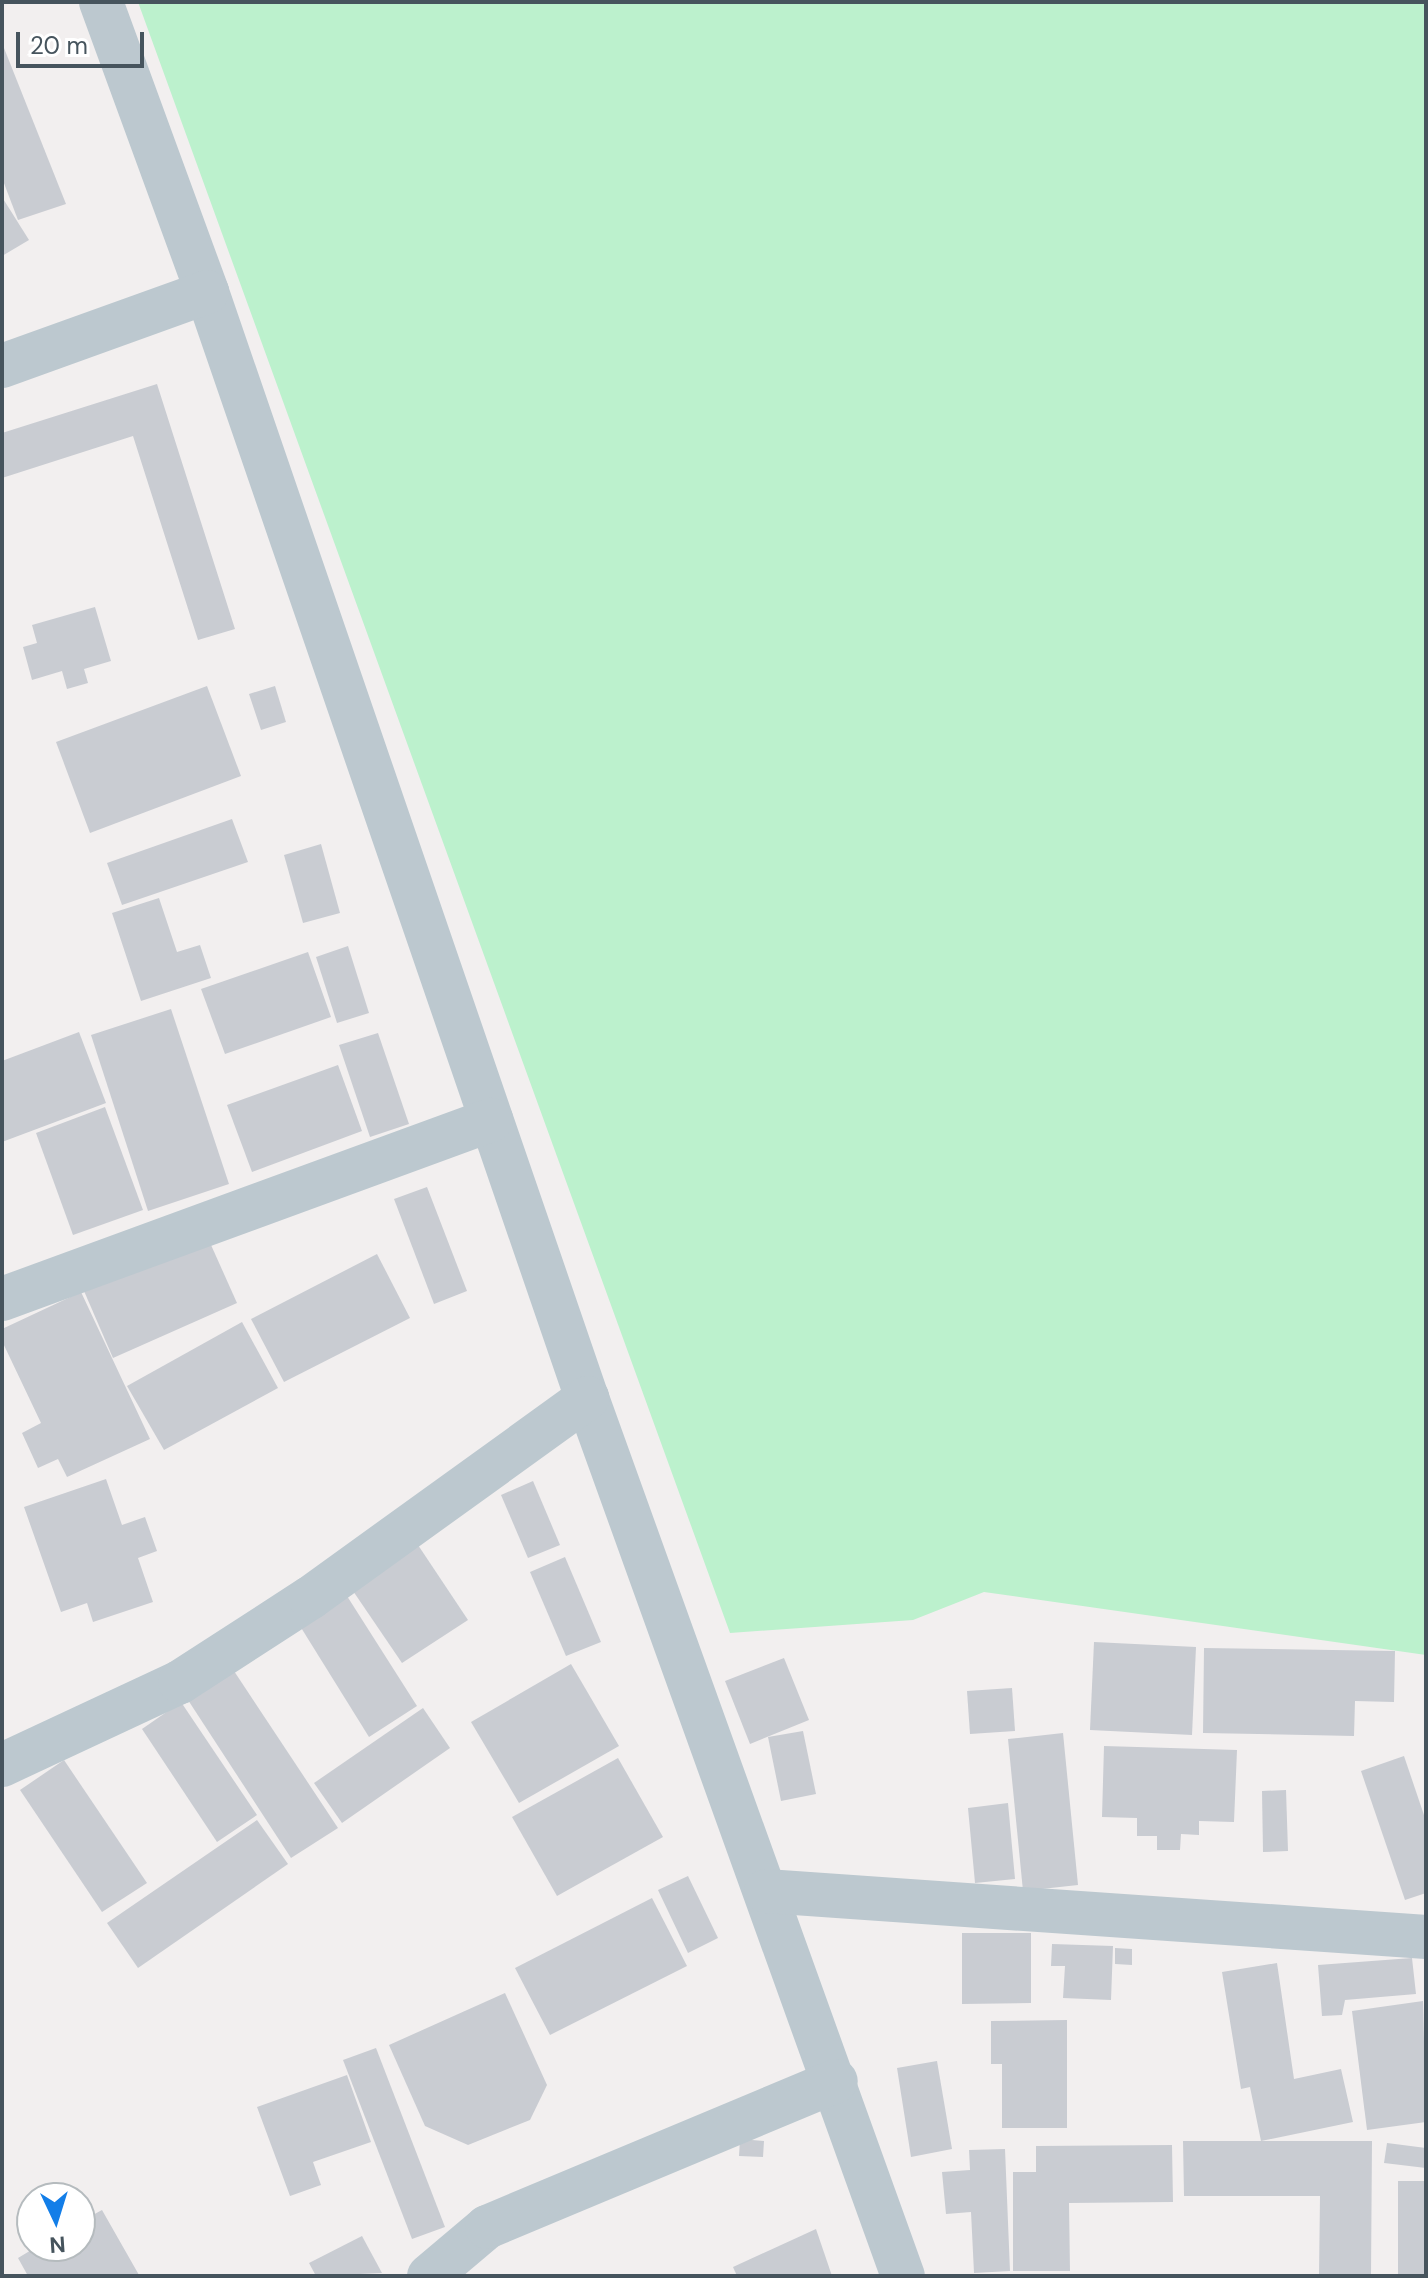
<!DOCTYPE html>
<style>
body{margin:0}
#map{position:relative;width:1428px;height:2278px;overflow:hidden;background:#f2efef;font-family:"DM Sans",sans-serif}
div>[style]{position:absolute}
.green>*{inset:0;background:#bcf1cd}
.building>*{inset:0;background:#c9ccd2}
.street>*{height:44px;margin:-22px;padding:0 22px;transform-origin:22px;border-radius:22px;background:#bcc8cf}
span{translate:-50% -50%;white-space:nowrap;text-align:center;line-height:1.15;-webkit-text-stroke:8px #fff;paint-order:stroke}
.frame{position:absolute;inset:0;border:4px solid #46545d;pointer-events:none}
.north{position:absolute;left:16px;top:2182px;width:80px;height:80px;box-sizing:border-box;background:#fff;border:2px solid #b5bbbe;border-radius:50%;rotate:176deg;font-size:22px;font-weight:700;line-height:32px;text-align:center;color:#46545d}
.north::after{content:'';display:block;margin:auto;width:28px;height:36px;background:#137ee8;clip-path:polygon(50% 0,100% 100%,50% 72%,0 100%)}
.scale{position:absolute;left:16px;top:32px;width:128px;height:36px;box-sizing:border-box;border:4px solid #46545d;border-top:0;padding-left:10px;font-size:24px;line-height:28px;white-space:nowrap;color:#46545d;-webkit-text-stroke:6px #fff;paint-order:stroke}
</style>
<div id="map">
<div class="green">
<i style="clip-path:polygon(138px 2px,1426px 2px,1426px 1655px,984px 1592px,913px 1620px,730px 1633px)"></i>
</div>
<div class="building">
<i style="clip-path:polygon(2px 43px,66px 204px,18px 220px,2px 178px)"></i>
<i style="clip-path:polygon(2px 197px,29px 240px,2px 256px)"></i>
<i style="clip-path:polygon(157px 384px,235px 629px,198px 640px,133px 436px,2px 478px,2px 433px)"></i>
<i style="clip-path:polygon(95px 607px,111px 661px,84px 669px,88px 683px,67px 689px,62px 671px,32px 680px,23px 647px,37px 643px,32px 625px)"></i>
<i style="clip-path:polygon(207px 686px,241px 776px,90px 833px,56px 742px)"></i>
<i style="clip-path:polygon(275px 686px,286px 722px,261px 730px,249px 694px)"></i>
<i style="clip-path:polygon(232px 819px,248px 862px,122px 905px,107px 863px)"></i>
<i style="clip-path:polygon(321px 844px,340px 913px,303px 923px,284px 855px)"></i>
<i style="clip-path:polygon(159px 898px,177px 952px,200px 945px,211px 978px,141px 1001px,112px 913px)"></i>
<i style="clip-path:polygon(348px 946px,369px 1013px,337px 1023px,316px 957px)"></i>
<i style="clip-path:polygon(308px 952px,331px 1017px,225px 1054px,201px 989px)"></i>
<i style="clip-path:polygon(171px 1009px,229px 1184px,148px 1211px,91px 1035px)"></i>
<i style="clip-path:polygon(79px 1032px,106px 1103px,2px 1142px,2px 1061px)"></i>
<i style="clip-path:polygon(378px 1033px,409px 1124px,370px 1137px,339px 1045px)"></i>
<i style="clip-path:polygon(338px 1065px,362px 1131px,252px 1172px,227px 1105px)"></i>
<i style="clip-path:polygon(105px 1107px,143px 1210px,73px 1235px,36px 1133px)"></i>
<i style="clip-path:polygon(427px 1187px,467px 1291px,434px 1304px,394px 1199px)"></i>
<i style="clip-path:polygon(207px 1236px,237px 1303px,113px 1358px,84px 1291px)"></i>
<i style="clip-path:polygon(377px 1254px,410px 1318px,284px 1382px,251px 1319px)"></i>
<i style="clip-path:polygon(81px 1292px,150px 1439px,67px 1477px,58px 1459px,38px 1468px,22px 1433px,41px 1423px,2px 1341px,2px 1329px)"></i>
<i style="clip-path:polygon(242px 1322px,278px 1388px,164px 1450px,127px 1386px)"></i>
<i style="clip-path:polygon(106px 1479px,122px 1525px,145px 1517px,157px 1551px,138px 1558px,153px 1602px,93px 1622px,87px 1603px,61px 1612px,24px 1507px)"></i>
<i style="clip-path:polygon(533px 1481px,560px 1545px,528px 1558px,501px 1495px)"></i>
<i style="clip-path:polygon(418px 1545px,468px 1620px,402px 1663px,351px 1588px)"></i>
<i style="clip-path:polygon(565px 1557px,601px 1642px,566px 1656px,530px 1572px)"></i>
<i style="clip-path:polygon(347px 1596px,417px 1706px,369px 1737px,300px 1626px)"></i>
<i style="clip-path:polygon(1094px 1642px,1196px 1647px,1192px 1735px,1090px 1730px)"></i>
<i style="clip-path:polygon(1204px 1648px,1395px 1651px,1394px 1702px,1355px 1701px,1354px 1736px,1203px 1733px)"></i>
<i style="clip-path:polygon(784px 1658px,809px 1720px,750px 1744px,725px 1681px)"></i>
<i style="clip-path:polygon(571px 1664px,619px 1746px,519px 1803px,471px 1722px)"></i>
<i style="clip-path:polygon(234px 1671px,338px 1828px,291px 1858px,188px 1700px)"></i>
<i style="clip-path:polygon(1012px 1688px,1015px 1731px,970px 1734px,967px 1691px)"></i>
<i style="clip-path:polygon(181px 1702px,257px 1815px,217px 1842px,142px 1729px)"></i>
<i style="clip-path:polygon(423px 1708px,450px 1748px,342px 1823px,314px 1783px)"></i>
<i style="clip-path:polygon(803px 1731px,816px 1794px,781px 1801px,768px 1737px)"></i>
<i style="clip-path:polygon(1063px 1733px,1078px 1885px,1023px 1891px,1008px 1739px)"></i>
<i style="clip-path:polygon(1104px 1746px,1237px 1750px,1234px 1822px,1199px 1821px,1199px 1835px,1181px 1834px,1180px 1850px,1157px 1850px,1157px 1836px,1137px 1836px,1137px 1818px,1102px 1817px)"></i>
<i style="clip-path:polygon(1404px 1756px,1426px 1821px,1426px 1893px,1405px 1900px,1361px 1771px)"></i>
<i style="clip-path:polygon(618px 1758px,663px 1837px,557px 1896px,512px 1817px)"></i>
<i style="clip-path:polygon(64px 1760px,147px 1883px,102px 1912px,20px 1790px)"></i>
<i style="clip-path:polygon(1286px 1790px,1288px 1851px,1263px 1852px,1262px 1791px)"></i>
<i style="clip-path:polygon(1008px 1803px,1015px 1879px,975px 1883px,968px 1808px)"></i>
<i style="clip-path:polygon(257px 1820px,288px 1864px,138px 1968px,107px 1923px)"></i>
<i style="clip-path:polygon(688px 1876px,718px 1938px,688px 1953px,658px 1890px)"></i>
<i style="clip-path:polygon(652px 1898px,687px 1966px,550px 2035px,515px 1968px)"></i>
<i style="clip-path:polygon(962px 1933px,1031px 1933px,1031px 2003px,962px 2004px)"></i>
<i style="clip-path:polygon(1052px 1944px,1113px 1946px,1111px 2000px,1063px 1998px,1065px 1966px,1051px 1966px)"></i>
<i style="clip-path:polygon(1115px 1948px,1132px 1949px,1132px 1965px,1115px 1964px)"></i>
<i style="clip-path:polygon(1412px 1958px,1416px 1994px,1345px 2000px,1342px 2015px,1322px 2016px,1318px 1965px)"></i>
<i style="clip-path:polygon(1277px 1963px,1294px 2079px,1341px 2069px,1353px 2122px,1261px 2141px,1250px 2087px,1241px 2089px,1222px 1972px)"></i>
<i style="clip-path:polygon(505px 1993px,547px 2085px,530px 2120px,468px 2145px,425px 2126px,389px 2045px)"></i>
<i style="clip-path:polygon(1423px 2001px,1426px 2122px,1367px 2130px,1352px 2011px)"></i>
<i style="clip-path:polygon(1067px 2020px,1067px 2128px,1002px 2128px,1002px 2064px,991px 2064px,991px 2021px)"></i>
<i style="clip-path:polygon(376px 2048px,445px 2227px,412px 2239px,343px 2060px)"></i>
<i style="clip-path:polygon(937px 2061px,952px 2149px,911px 2157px,897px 2068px)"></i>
<i style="clip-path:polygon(347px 2075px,371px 2142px,313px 2162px,321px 2185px,290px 2196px,257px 2107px)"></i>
<i style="clip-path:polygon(740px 2139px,764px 2141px,763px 2157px,739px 2156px)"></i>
<i style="clip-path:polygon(1183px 2141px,1372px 2141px,1371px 2276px,1319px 2276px,1320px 2196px,1184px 2196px)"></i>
<i style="clip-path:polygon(1387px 2143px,1426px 2148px,1426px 2168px,1384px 2163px)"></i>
<i style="clip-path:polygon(1172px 2145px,1173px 2202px,1069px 2203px,1070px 2271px,1013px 2271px,1013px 2172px,1036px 2172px,1036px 2146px)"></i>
<i style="clip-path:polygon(1005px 2149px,1010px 2271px,974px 2273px,971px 2212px,946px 2214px,942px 2172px,970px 2170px,969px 2150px)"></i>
<i style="clip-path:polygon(1398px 2181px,1426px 2181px,1426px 2276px,1398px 2276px)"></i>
<i style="clip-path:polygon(102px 2210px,139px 2275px,28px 2276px,18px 2258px,38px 2246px,80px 2246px,80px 2222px)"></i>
<i style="clip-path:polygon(816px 2229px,832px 2276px,737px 2276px,733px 2267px)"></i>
<i style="clip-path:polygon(362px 2236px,382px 2273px,316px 2276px,309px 2263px)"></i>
</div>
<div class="street">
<i style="left:101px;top:2px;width:309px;rotate:69.9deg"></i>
<i style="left:207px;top:292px;width:1169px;rotate:71.04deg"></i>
<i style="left:587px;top:1398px;width:933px;rotate:70.21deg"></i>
<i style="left:2px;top:366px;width:218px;rotate:-19.8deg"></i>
<i style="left:2px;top:1299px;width:521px;rotate:-20.11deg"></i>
<i style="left:2px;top:1765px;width:196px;rotate:-25deg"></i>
<i style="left:180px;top:1682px;width:155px;rotate:-32.9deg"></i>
<i style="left:310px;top:1598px;width:342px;rotate:-35.8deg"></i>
<i style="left:766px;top:1891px;width:662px;rotate:3.99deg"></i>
<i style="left:429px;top:2276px;width:76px;rotate:-40.2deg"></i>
<i style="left:487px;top:2227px;width:378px;rotate:-22.7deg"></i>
</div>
<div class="frame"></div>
<div class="north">N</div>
<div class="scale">20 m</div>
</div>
